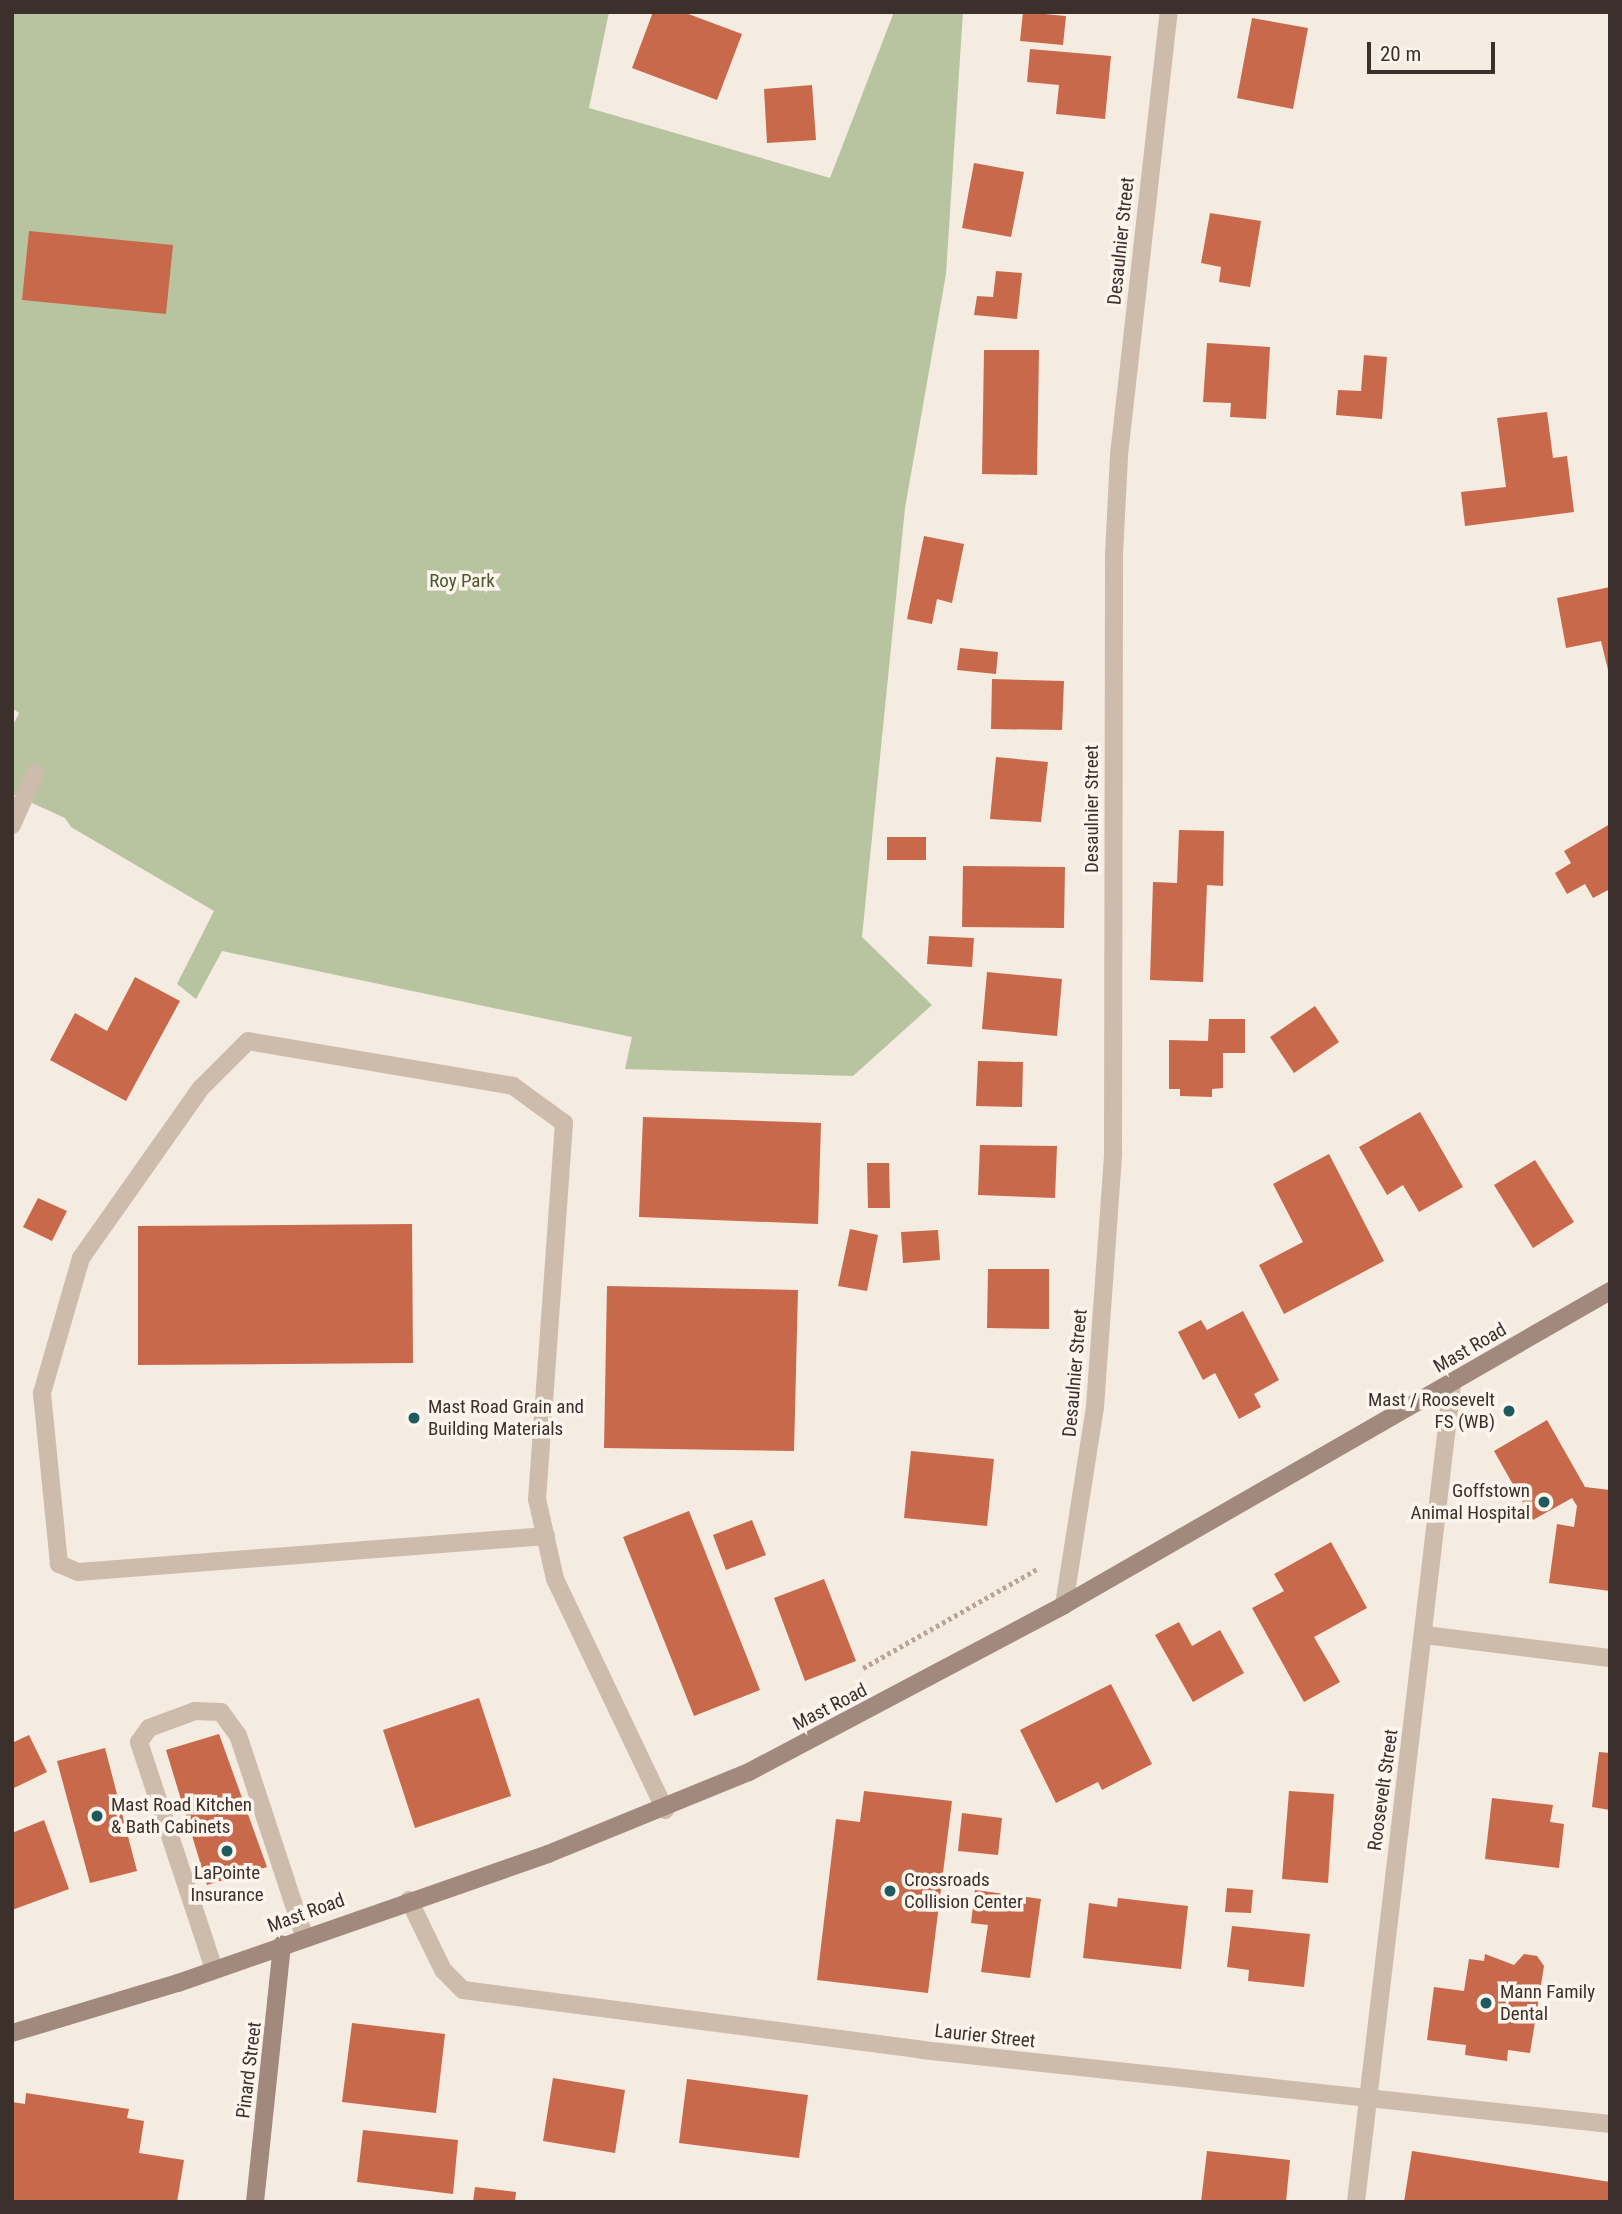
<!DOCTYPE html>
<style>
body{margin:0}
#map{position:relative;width:1622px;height:2214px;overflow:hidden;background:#f4ebe1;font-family:"Roboto Condensed",sans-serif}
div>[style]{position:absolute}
.green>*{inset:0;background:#b8c4a0}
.building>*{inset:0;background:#c8694b}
.path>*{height:4.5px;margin-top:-2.25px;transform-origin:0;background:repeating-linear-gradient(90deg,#b9a596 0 3.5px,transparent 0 7px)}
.lane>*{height:18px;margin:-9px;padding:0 9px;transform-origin:9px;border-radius:9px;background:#cdbbac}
.street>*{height:18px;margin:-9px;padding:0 9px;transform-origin:9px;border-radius:9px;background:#cdbbac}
.secondary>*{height:18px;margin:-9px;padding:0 9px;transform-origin:9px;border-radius:9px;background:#a18a7d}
.dots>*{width:19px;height:19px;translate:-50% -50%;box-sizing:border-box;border:4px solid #fbf5ee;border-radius:50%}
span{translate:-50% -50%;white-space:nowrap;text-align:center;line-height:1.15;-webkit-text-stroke:7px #fbf5ee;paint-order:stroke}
.street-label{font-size:19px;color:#3b302b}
.park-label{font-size:19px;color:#4a5a2e}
.poi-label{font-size:19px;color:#3b302b}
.right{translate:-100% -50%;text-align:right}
.left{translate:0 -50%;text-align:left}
.frame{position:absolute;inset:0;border:14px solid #3b302b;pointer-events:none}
.scale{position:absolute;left:1367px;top:42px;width:128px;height:32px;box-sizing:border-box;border:4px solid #3b302b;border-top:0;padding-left:9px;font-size:21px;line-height:24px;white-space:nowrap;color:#3b302b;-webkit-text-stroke:5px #fbf5ee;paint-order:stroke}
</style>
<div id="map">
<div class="green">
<i style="clip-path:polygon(12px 12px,609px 12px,589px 108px,830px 178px,894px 12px,963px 12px,946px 274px,905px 508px,862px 937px,932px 1005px,853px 1076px,625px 1069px,632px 1037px,222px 951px,196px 999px,177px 984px,214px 911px,71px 827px,65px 818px,12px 794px,12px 727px,19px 713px,12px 708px)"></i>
</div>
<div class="building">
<i style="clip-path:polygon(653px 12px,683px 12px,742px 34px,717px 100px,632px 68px)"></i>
<i style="clip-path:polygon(1023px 12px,1066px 16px,1063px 45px,1020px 41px)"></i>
<i style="clip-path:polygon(1252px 18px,1308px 28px,1293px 109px,1237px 98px)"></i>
<i style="clip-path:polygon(1030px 49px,1111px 56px,1105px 119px,1056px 114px,1059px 85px,1027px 82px)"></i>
<i style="clip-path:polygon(812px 85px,816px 140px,767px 143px,764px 89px)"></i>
<i style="clip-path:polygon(974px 163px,1024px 172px,1011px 237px,962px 228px)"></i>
<i style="clip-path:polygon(1210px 213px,1261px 221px,1250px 287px,1219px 282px,1221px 267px,1201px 263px)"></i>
<i style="clip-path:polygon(29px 231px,173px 245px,166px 314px,22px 300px)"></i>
<i style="clip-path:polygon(996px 271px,1022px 273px,1017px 319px,974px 315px,977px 296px,993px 297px)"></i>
<i style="clip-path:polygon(1207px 343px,1270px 347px,1266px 419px,1230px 417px,1231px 403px,1203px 402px)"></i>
<i style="clip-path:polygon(984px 350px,1039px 350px,1037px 475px,982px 474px)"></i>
<i style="clip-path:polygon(1364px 355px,1387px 357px,1382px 419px,1336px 415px,1338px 390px,1361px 391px)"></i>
<i style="clip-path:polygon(1547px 412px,1553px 458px,1567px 456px,1574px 512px,1465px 526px,1461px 492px,1506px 487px,1497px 418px)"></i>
<i style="clip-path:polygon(924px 536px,964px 544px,952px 603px,937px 599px,932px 624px,907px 619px)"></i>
<i style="clip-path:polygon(1610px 587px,1610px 674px,1609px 674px,1601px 641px,1566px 648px,1557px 598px)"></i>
<i style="clip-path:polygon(960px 648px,998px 652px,996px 674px,957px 670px)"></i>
<i style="clip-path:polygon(992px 679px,1064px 681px,1062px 730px,991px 729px)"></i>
<i style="clip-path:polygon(996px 757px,1048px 762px,1041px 822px,990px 819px)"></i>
<i style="clip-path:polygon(1610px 824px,1610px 889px,1593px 898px,1585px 884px,1567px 894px,1555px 873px,1571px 863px,1564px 851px)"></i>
<i style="clip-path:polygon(1179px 830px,1224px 831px,1223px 886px,1207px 885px,1203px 982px,1150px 980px,1153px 882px,1177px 883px)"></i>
<i style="clip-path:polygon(887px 837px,926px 837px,926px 860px,887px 860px)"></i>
<i style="clip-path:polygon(963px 866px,1065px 867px,1064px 928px,962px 927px)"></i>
<i style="clip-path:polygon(929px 936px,974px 938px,972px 967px,927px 964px)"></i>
<i style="clip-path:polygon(987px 972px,1062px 979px,1057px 1036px,982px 1029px)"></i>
<i style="clip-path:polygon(135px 977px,180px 1001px,126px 1101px,50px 1060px,75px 1013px,107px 1031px)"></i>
<i style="clip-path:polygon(1315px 1006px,1339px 1042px,1294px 1073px,1270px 1037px)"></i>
<i style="clip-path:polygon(1209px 1019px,1245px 1019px,1245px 1053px,1223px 1053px,1223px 1088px,1212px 1089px,1212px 1097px,1180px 1096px,1180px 1089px,1169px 1089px,1169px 1040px,1208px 1041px)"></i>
<i style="clip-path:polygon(978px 1061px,1023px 1062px,1022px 1107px,976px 1106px)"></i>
<i style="clip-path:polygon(1420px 1112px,1463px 1187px,1419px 1212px,1403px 1185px,1387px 1195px,1359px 1147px)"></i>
<i style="clip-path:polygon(643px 1117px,821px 1123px,818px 1224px,639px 1217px)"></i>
<i style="clip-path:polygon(980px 1145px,1057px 1146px,1055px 1198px,978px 1195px)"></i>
<i style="clip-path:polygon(1329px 1154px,1384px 1261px,1284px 1314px,1259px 1265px,1303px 1242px,1273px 1184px)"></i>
<i style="clip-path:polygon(1535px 1160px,1574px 1222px,1533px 1248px,1494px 1185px)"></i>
<i style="clip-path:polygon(867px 1163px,889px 1163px,890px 1208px,868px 1208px)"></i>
<i style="clip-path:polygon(38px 1198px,67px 1211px,52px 1241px,23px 1227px)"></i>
<i style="clip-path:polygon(412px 1224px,413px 1363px,138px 1365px,138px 1226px)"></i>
<i style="clip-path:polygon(850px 1229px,878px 1235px,867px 1291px,838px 1286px)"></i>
<i style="clip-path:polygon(938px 1230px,940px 1260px,903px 1263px,901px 1232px)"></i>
<i style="clip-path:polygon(988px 1269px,1049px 1269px,1049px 1329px,987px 1328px)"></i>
<i style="clip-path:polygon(607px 1286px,798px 1290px,794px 1451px,604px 1448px)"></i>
<i style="clip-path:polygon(1243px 1311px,1279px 1380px,1254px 1394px,1261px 1407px,1239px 1419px,1215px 1373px,1203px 1380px,1178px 1332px,1201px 1320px,1207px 1330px)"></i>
<i style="clip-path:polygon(1547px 1420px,1585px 1487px,1610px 1490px,1610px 1591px,1549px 1583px,1557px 1524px,1574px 1527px,1577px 1506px,1572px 1498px,1533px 1520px,1494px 1451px)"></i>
<i style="clip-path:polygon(911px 1451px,994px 1459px,987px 1526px,904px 1518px)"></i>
<i style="clip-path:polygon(689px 1511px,760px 1690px,694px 1716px,623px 1537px)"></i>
<i style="clip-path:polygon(752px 1520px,766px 1555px,726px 1570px,713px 1535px)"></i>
<i style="clip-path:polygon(1331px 1542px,1367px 1608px,1314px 1637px,1340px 1682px,1304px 1702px,1252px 1608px,1284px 1591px,1274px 1574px)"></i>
<i style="clip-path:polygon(824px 1579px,856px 1661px,805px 1681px,774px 1598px)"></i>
<i style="clip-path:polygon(1179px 1622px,1192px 1646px,1220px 1630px,1244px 1673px,1193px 1702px,1155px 1635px)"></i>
<i style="clip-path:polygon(1111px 1684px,1152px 1764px,1102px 1790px,1098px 1782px,1056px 1803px,1020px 1730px)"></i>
<i style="clip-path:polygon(479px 1698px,511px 1796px,415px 1828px,383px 1730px)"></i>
<i style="clip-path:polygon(219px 1734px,267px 1867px,207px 1885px,166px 1750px)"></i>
<i style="clip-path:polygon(29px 1735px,47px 1772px,14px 1788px,12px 1743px)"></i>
<i style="clip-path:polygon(105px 1748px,137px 1871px,90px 1883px,57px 1761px)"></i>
<i style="clip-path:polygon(1599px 1752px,1610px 1753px,1610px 1810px,1592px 1807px)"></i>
<i style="clip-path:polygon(864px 1791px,952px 1801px,928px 1993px,817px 1980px,836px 1819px,860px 1822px)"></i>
<i style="clip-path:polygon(1289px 1791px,1334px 1794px,1328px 1883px,1282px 1879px)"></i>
<i style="clip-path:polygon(1492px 1798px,1553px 1805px,1550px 1822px,1564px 1824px,1559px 1868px,1485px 1859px)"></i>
<i style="clip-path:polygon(962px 1813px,1002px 1818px,998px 1855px,958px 1851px)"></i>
<i style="clip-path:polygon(44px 1820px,69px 1889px,12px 1910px,12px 1833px)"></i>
<i style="clip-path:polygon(1227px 1888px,1253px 1890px,1251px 1913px,1225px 1912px)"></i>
<i style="clip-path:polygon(975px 1890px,1041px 1899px,1030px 1978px,981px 1972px,988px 1925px,971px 1923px)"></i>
<i style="clip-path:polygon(1118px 1898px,1188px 1906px,1181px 1969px,1083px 1958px,1089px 1903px,1117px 1907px)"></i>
<i style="clip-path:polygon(1232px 1926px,1310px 1934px,1304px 1987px,1248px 1981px,1249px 1970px,1227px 1967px)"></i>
<i style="clip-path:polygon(1485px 1954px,1514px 1965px,1524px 1954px,1537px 1956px,1544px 1966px,1530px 2053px,1508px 2050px,1507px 2061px,1465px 2055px,1466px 2045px,1427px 2040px,1434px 1987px,1464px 1991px,1469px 1959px,1484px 1961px)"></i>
<i style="clip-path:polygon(352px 2023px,445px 2034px,436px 2113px,342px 2102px)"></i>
<i style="clip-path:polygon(553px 2078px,625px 2090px,615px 2153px,543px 2141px)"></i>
<i style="clip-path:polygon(687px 2079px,808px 2095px,799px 2158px,679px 2143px)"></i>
<i style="clip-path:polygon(26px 2093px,129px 2109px,127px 2118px,144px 2121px,139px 2153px,184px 2160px,177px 2202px,12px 2202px,12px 2102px,25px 2104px)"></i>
<i style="clip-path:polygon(363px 2130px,458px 2140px,453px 2194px,357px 2182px)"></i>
<i style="clip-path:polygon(1207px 2151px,1290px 2160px,1286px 2202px,1201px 2202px)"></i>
<i style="clip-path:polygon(1412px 2151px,1610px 2182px,1610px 2202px,1404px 2202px)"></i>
<i style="clip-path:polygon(475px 2187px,516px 2192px,515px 2202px,473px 2202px)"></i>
</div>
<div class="path">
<i style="left:863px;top:1668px;width:200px;rotate:-29.6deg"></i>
</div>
<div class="lane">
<i style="left:546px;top:1536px;width:469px;rotate:175.6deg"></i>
<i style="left:78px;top:1572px;width:21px;rotate:-157deg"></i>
<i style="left:59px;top:1564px;width:172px;rotate:-95.7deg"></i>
<i style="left:42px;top:1393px;width:141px;rotate:-73.9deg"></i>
<i style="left:81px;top:1258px;width:208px;rotate:-54.8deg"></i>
<i style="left:201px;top:1088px;width:66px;rotate:-45deg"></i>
<i style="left:248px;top:1041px;width:269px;rotate:9.6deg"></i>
<i style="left:513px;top:1086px;width:63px;rotate:36deg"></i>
<i style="left:564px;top:1123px;width:377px;rotate:94.1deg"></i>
<i style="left:537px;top:1499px;width:82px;rotate:77.3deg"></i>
<i style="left:555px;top:1579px;width:256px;rotate:64.5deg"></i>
<i style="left:1425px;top:1635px;width:186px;rotate:7.1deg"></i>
<i style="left:214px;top:1969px;width:239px;rotate:-108.3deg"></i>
<i style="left:139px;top:1742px;width:17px;rotate:-54deg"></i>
<i style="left:149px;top:1728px;width:49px;rotate:-20.3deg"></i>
<i style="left:195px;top:1711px;width:26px;rotate:2deg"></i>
<i style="left:221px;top:1712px;width:29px;rotate:54deg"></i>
<i style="left:238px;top:1735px;width:212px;rotate:71.8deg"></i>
</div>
<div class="street">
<i style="left:12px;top:825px;width:57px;rotate:-66.1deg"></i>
<i style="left:1064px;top:1605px;width:200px;rotate:-81.1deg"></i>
<i style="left:1095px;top:1407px;width:254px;rotate:-85.9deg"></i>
<i style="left:1113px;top:1154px;width:599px;rotate:-89.9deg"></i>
<i style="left:1114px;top:555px;width:100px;rotate:-87.1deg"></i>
<i style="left:1119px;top:455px;width:446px;rotate:-83.6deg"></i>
<i style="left:409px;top:1900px;width:78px;rotate:64.1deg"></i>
<i style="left:443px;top:1970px;width:28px;rotate:45deg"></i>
<i style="left:463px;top:1990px;width:463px;rotate:7.4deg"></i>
<i style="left:922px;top:2050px;width:692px;rotate:6.14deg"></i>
<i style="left:1356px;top:2202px;width:825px;rotate:-83.31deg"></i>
</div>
<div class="secondary">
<i style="left:12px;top:2033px;width:173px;rotate:-16.8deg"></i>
<i style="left:178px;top:1983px;width:392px;rotate:-19.2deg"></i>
<i style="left:548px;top:1854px;width:217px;rotate:-22.2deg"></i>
<i style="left:749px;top:1772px;width:357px;rotate:-27.9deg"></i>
<i style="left:1064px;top:1605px;width:630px;rotate:-29.9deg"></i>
<i style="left:255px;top:2202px;width:259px;rotate:-84deg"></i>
</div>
<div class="dots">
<i style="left:1509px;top:1411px;background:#1f5a5e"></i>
<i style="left:414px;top:1418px;background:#1f5a5e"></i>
<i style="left:1544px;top:1502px;background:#1f5a5e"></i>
<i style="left:97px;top:1816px;background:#1f5a5e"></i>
<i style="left:227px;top:1851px;background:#1f5a5e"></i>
<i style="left:890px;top:1891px;background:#1f5a5e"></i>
<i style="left:1486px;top:2003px;background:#1f5a5e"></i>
</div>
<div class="street-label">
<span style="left:1121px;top:241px;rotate:-84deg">Desaulnier Street</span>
<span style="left:1092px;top:809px;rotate:-90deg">Desaulnier Street</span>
<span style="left:1470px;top:1348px;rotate:-30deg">Mast Road</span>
<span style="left:1075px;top:1373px;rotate:-85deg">Desaulnier Street</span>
<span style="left:830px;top:1707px;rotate:-27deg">Mast Road</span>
<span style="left:1383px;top:1790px;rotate:-82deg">Roosevelt Street</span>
<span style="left:306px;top:1913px;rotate:-20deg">Mast Road</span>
<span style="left:985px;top:2036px;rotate:6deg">Laurier Street</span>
<span style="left:249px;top:2070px;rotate:-83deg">Pinard Street</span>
</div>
<div class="park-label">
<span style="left:462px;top:581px">Roy Park</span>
</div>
<div class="poi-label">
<span class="right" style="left:1495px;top:1411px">Mast / Roosevelt<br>FS (WB)</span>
<span class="left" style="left:428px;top:1418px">Mast Road Grain and<br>Building Materials</span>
<span class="right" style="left:1530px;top:1502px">Goffstown<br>Animal Hospital</span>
<span class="left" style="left:111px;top:1816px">Mast Road Kitchen<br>&amp; Bath Cabinets</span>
<span style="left:227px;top:1884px">LaPointe<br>Insurance</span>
<span class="left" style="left:904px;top:1891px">Crossroads<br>Collision Center</span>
<span class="left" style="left:1500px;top:2003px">Mann Family<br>Dental</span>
</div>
<div class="frame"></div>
<div class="scale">20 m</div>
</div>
